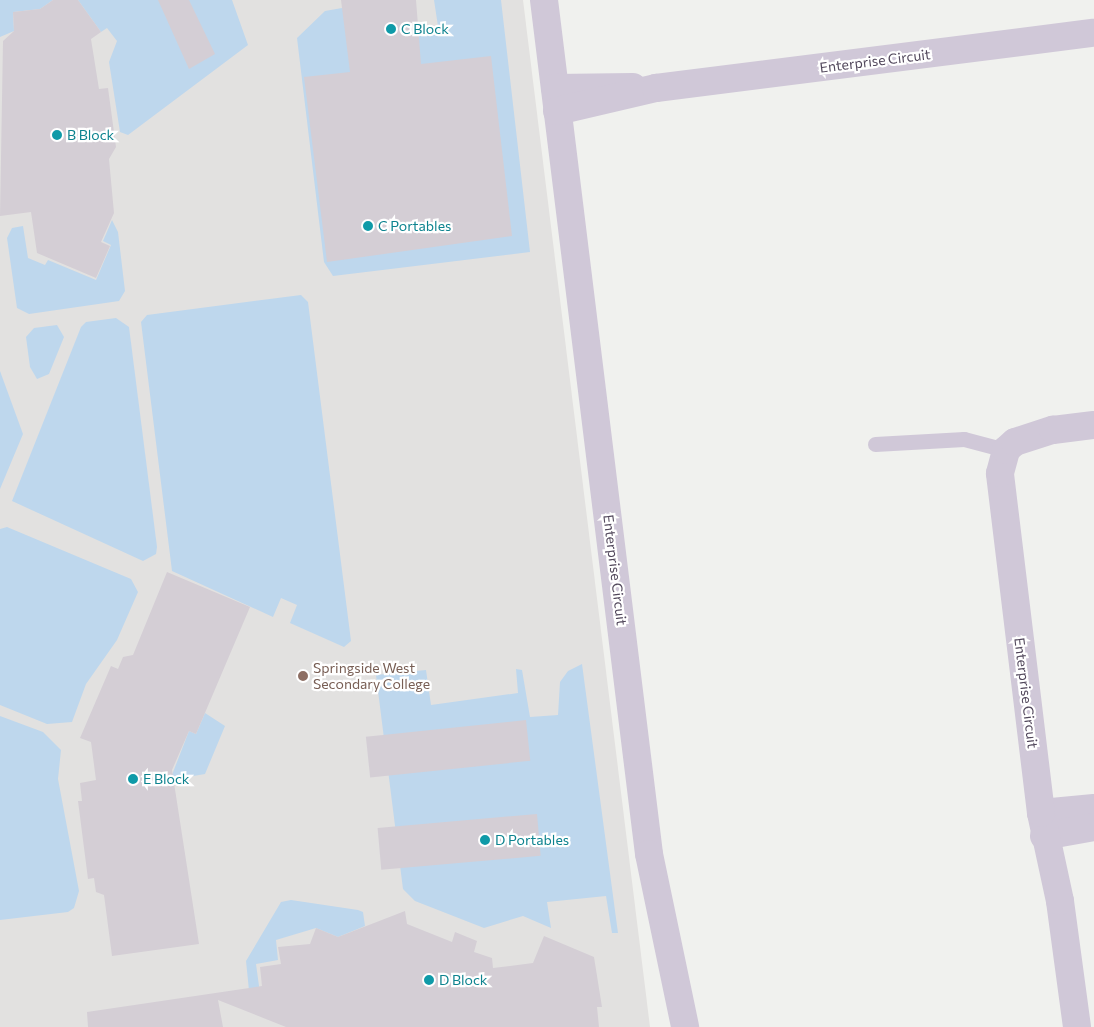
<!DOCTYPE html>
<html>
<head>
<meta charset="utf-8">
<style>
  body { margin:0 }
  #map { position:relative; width:1094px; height:1027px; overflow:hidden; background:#f0f1ee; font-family:Commissioner,sans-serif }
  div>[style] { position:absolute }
  .education>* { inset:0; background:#e2e1e0 }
  .green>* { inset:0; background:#bed7ed }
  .building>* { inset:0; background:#d4ced5; transform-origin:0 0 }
  .lane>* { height:15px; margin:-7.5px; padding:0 7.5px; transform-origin:7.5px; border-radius:7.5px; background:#d0c8d8 }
  .street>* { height:28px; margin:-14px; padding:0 14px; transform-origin:14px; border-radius:14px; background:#d0c8d8 }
  .dots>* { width:14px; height:14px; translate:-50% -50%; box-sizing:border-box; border:2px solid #fff; border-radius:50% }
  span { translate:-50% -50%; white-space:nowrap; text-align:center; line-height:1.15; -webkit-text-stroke:4.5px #fff; paint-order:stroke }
  .culture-label { font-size:14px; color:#0d838f }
  .left { translate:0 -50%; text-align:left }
  .street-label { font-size:14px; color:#51475b }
  .education-label { font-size:14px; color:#785e54 }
</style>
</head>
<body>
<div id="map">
  <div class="education">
    <div style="clip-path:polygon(0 0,523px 0,650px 1027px,0 1027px)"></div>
  </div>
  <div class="green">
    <div style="clip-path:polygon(0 0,53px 0,40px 9px,13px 12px,14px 31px,0 37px)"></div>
    <div style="clip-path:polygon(78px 0,232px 0,248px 45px,128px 135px,120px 132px,109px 62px,117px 41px,107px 28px,101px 32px)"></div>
    <div style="clip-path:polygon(434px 0,501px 0,530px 252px,333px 276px,324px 262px,297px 38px,325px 11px,342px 8px,415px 36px,439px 33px)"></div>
    <div style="clip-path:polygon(112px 220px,118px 232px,125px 291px,119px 301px,29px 314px,17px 308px,7px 238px,12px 228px,23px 226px,28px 258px,45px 265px,48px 260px,96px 280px,111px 245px,103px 241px)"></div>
    <div style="clip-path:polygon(301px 295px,308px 302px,351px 641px,344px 647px,290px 623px,297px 605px,281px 598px,273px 617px,172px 571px,141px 322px,147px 315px)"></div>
    <div style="clip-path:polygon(116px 318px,129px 327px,157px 547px,156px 554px,143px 561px,12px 501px,81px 327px,86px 322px)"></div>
    <div style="clip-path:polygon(57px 325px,64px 337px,49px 374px,37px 379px,30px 367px,26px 337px,34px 328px)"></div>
    <div style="clip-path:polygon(0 371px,23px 434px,0 489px)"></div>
    <div style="clip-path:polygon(7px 527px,131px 579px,138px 592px,117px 640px,86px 684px,72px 722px,47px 724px,0 705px,0 529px)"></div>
    <div style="clip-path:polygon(582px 664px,618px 933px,612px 933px,606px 896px,547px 902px,551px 928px,523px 916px,484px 928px,415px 901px,403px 889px,376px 675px,426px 670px,431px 705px,518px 693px,516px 669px,522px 670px,530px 717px,558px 715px,560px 682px,568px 671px)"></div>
    <div style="clip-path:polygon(205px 713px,225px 726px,205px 774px,170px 780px,189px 731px,196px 734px)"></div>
    <div style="clip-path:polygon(0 716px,43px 732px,61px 750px,58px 779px,79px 891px,74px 908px,68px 912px,0 920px)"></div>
    <div style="clip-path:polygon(291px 900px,358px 910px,363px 912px,365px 926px,338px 937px,316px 928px,276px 940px,278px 960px,256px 964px,262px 1008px,251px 1010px,246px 961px,281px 902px)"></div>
  </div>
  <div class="building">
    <div style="clip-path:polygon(53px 0,78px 0,101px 32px,91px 39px,99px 89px,108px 88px,116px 147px,109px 159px,114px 213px,101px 242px,110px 246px,96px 278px,37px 253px,31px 212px,0 216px,3px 41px,14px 31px,13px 12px,40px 9px)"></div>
    <div style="clip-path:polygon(158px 0,189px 0,215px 54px,189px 69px)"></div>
    <div style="clip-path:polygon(341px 0,416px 0,421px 64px,491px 56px,512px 236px,327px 262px,304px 77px,350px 72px)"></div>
    <div style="clip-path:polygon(167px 572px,250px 607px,196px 734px,189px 731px,172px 770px,199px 944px,112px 956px,104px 895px,96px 892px,94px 878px,88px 879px,78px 801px,82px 801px,80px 783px,96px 780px,91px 742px,80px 738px,111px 666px,118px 669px,123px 657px,133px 655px)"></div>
    <div style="left:526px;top:720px;width:41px;height:161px;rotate:84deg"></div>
    <div style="left:537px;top:814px;width:42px;height:160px;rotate:85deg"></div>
    <div style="clip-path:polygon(405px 911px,407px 924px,452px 942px,455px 932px,477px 941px,474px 952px,492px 958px,493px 968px,533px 963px,544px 936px,594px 957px,602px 1007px,597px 1007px,599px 1027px,286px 1027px,218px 1000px,223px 1027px,88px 1027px,87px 1012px,262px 986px,260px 967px,281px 964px,278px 947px,310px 944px,316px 928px,338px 937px)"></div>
  </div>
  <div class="lane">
    <div style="left:875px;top:444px;width:89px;rotate:-3.2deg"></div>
    <div style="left:964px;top:439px;width:43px;rotate:14.7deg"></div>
  </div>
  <div class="street">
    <div style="left:544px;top:0;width:860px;rotate:82.99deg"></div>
    <div style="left:649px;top:854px;width:177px;rotate:78.2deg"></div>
    <div style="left:555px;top:88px;width:78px;rotate:-0.7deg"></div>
    <div style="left:557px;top:111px;width:102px;rotate:-13.1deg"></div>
    <div style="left:656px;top:88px;width:441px;rotate:-7.2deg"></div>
    <div style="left:1041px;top:813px;width:53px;rotate:-5.4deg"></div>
    <div style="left:1044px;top:836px;width:51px;rotate:-10.2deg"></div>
    <div style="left:1077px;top:1027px;width:127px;rotate:-97.7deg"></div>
    <div style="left:1060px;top:901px;width:90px;rotate:-102.2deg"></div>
    <div style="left:1041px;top:813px;width:342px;rotate:-96.9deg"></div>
    <div style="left:1000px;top:473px;width:24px;rotate:-75deg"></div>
    <div style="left:1006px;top:450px;width:12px;rotate:-42deg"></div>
    <div style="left:1015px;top:442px;width:40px;rotate:-18deg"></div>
    <div style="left:1053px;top:430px;width:41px;rotate:-7deg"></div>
  </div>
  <div class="dots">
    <div style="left:391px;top:29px;background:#0f9aa8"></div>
    <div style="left:57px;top:135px;background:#0f9aa8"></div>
    <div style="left:368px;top:226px;background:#0f9aa8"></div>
    <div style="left:303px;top:676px;background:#8d6e63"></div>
    <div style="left:133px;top:779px;background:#0f9aa8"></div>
    <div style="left:485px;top:840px;background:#0f9aa8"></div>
    <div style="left:429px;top:980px;background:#0f9aa8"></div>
  </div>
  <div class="culture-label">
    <span class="left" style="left:401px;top:29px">C Block</span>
    <span class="left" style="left:67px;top:135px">B Block</span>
    <span class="left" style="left:378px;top:226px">C Portables</span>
    <span class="left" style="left:143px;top:779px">E Block</span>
    <span class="left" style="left:495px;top:840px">D Portables</span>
    <span class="left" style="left:439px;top:980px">D Block</span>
  </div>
  <div class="street-label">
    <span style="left:875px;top:61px;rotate:-7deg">Enterprise Circuit</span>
    <span style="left:615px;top:570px;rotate:83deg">Enterprise Circuit</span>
    <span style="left:1026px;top:693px;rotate:83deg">Enterprise Circuit</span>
  </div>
  <div class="education-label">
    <span class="left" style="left:313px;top:676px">Springside West<br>Secondary College</span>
  </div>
</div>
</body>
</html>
